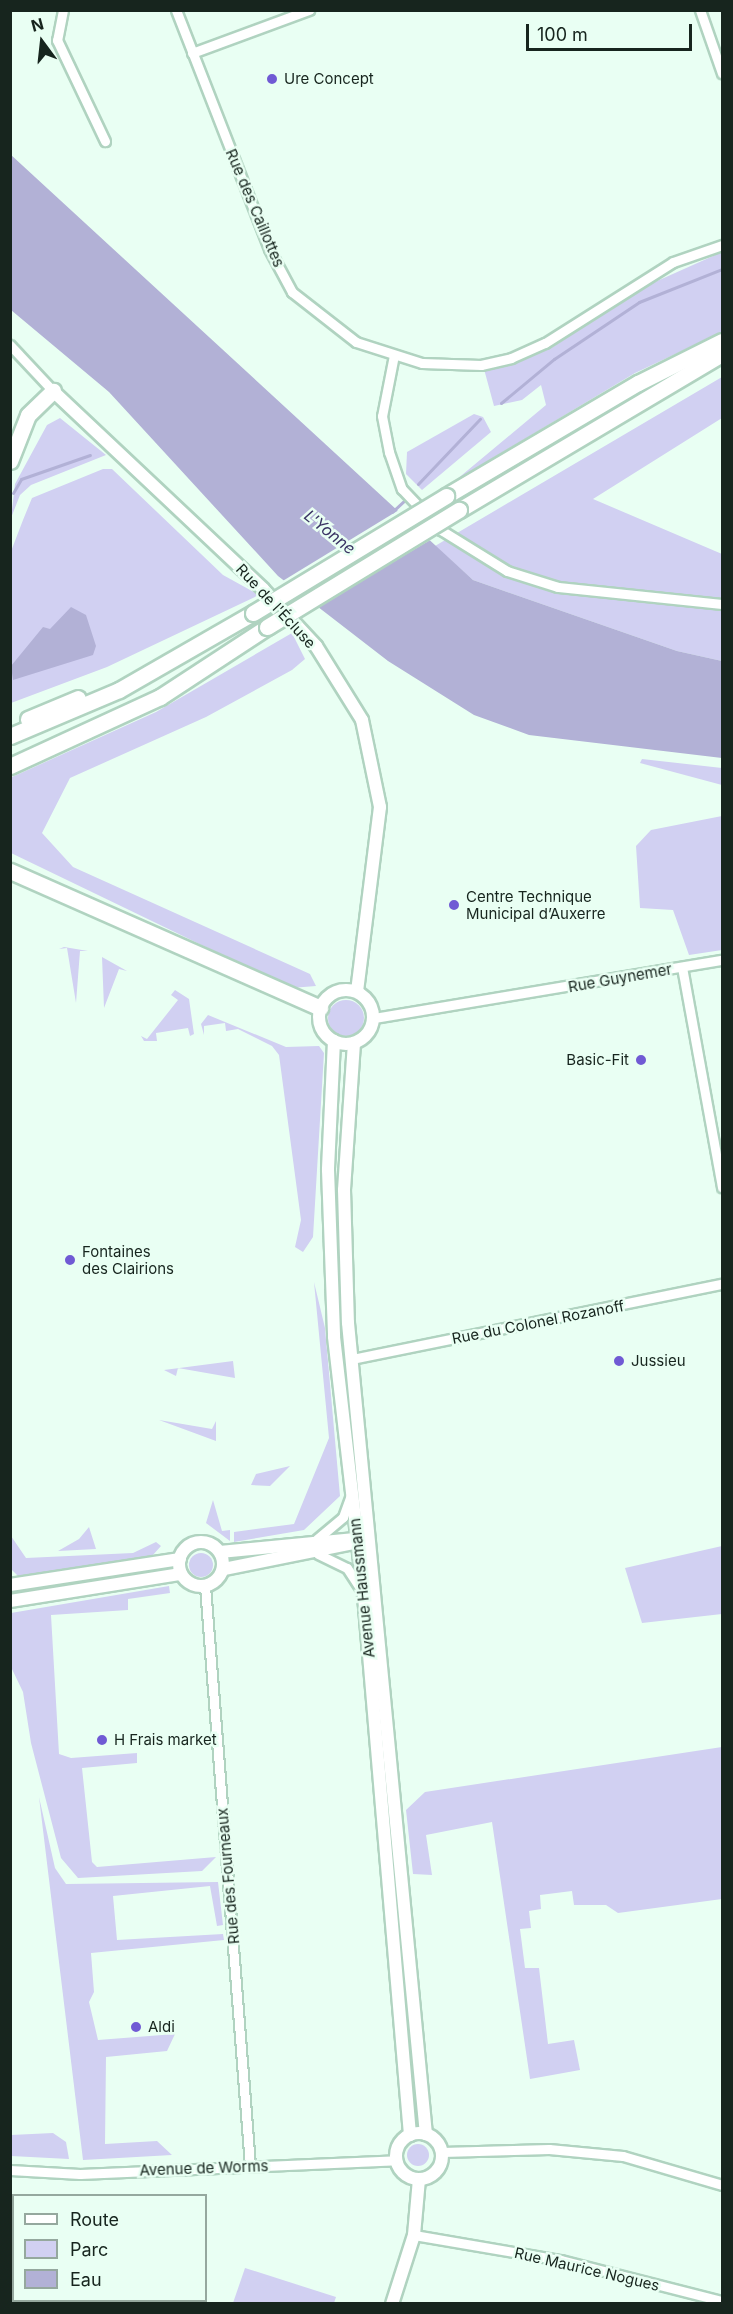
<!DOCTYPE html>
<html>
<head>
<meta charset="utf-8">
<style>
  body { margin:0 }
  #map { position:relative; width:733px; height:2314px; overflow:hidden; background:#e9fff3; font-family:Inter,sans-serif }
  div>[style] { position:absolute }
  .green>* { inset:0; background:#d1d0f2 }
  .round { border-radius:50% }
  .water>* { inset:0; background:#b2b1d6 }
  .pier>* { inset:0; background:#e9fff3 }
  .stream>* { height:3px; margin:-1.5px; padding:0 1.5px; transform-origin:1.5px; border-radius:1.5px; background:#b2b1d6 }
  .roads { filter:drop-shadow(2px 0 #b0d3c0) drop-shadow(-2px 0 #b0d3c0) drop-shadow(0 2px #b0d3c0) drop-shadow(0 -2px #b0d3c0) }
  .minor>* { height:9px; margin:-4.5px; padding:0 4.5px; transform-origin:4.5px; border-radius:4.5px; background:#fff }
  .tertiary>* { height:12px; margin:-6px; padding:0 6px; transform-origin:6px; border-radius:6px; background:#fff }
  .tertiary>.ring { margin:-6px; padding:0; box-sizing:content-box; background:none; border:12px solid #fff; border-radius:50% }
  .primary>* { height:15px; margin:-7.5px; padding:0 7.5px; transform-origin:7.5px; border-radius:7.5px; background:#fff }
  .bridges { filter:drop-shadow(2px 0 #b0d3c0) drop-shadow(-2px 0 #b0d3c0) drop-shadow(0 2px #b0d3c0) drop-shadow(0 -2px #b0d3c0) }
  .primary-bridge>* { height:15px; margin:-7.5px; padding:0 7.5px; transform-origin:7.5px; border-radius:7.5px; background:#fff }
  .dots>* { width:16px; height:16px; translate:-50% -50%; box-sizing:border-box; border:3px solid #e9fff3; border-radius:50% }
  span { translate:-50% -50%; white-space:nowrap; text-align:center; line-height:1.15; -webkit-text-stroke:5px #e9fff3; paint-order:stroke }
  .poi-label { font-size:15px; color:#17251e }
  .left { translate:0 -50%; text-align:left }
  .right { translate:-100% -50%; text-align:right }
  .street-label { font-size:15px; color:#17251e }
  .water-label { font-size:16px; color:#3a3464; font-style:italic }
  .frame { position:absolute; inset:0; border:12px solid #17251e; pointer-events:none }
  .legend { position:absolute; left:12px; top:2194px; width:195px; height:108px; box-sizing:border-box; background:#e9fff3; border:2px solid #95a89e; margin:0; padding:8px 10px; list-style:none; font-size:18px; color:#17251e }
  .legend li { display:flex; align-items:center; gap:12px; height:30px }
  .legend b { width:30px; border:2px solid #95a89e }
  .north { position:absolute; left:12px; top:12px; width:60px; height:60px; -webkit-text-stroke:4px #e9fff3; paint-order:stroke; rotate:345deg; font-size:16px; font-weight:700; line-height:24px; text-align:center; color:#17251e }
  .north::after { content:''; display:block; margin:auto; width:21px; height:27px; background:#17251e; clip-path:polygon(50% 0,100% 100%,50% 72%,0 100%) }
  .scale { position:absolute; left:526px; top:24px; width:166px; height:27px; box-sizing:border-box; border:3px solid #17251e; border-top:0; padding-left:8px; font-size:18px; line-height:21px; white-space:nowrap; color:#17251e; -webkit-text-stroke:4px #e9fff3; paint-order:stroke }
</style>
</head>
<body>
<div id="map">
  <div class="green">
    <div style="clip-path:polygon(722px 252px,722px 332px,635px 373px,456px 480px,546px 405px,541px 385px,522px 400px,494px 406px,484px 369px,553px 347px,637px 290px)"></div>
    <div style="clip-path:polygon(722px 377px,722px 418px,593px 499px,722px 554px,722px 661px,677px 651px,473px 580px,435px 546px)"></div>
    <div style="clip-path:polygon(474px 414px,483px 417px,491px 432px,422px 490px,406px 474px,407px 452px)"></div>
    <div style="clip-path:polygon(60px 418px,106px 455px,31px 485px,20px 495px,11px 518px,15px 484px,47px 425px)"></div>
    <div style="clip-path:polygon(103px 469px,112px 469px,223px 575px,259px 595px,107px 667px,11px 703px,10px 554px,23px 520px,32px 498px)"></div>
    <div style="clip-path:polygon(292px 633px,305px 659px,292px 670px,206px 717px,70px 778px,42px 833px,73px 867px,310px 974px,316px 986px,291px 988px,11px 853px,10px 778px,156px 712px)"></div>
    <div style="clip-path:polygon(642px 759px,722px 768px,722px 785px,640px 763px)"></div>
    <div style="clip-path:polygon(722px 816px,722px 950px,689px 955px,673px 910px,640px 908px,636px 846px,651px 830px)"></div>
    <div style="clip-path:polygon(64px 947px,88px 951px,80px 951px,76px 1003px,67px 948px,59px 949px)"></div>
    <div style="clip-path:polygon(102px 957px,127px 971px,119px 969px,104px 1008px)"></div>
    <div style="clip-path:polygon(175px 990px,189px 999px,194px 1034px,190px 1036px,188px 1028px,156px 1033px,157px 1041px,144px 1041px,141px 1036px,147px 1039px,178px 1000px,171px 995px)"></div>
    <div class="round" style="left:328px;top:1000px;width:36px;height:36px"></div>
    <div style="clip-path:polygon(208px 1015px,286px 1047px,319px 1046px,324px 1053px,313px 1237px,303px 1252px,295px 1247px,301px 1220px,279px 1055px,272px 1046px,238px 1029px,226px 1031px,225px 1023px,204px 1026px,204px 1035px,201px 1024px)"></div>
    <div style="clip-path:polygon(314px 1282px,325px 1328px,340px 1496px,304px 1530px,234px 1542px,234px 1532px,294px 1524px,329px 1438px)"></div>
    <div style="clip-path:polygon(233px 1361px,235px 1378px,178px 1368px,176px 1376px,164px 1370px)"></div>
    <div style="clip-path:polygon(159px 1420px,212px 1429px,216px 1421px,216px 1441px)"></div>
    <div style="clip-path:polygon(290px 1466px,270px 1486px,251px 1485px,256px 1474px)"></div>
    <div style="clip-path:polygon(213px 1500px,222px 1531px,230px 1530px,230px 1541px,206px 1523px)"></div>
    <div style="clip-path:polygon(89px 1527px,96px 1549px,58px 1551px,79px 1539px)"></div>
    <div style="clip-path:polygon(11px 1536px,26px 1558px,133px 1553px,156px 1542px,161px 1546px,152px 1556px,19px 1577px,11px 1569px)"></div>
    <div style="clip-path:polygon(722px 1546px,722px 1614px,642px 1623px,625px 1568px)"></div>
    <div class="round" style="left:189px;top:1553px;width:24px;height:24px"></div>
    <div style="clip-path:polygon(169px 1586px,170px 1593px,128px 1599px,128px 1610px,51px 1615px,59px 1754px,71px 1758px,137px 1753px,137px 1763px,82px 1768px,92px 1862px,97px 1867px,216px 1857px,202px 1871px,78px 1878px,61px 1858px,31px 1743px,23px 1692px,11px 1667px,11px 1613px)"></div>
    <div style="clip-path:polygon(722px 1747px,722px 1899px,618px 1913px,606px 1905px,574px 1905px,572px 1891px,540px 1895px,541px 1909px,529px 1911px,531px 1928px,520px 1929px,525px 1968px,539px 1968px,548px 2044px,574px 2040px,580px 2070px,530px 2079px,492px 1822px,426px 1835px,432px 1875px,413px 1874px,406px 1810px,425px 1792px)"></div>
    <div style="clip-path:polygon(39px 1797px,55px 1868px,66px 1884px,218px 1882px,223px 1925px,217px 1926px,210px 1886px,113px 1896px,117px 1940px,223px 1934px,224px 1940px,91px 1953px,94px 1992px,89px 2002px,98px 2040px,175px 2034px,167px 2051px,106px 2057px,105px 2144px,157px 2141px,172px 2155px,83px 2160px)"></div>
    <div style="clip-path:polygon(53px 2133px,66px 2142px,69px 2159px,11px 2156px,11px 2135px)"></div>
    <div class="round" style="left:407px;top:2144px;width:22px;height:22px"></div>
    <div style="clip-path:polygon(245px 2268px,336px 2297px,334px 2303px,233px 2303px)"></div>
  </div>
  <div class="water">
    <div style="clip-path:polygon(10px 154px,473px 580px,677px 651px,722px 661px,722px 758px,529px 735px,474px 715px,388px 661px,278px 576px,109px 392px,11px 310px)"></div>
    <div style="clip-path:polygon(71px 607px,86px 615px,96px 646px,93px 655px,13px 680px,11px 666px,43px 627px,50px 629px)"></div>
  </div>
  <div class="pier">
    <div style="clip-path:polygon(399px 510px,432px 539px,315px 608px,281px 582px)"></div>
  </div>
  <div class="stream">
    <div style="left:501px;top:403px;width:69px;rotate:-39.7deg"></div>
    <div style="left:554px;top:359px;width:102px;rotate:-33.8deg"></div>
    <div style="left:639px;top:302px;width:89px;rotate:-21.7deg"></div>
    <div style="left:418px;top:484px;width:90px;rotate:-46.4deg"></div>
    <div style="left:13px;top:493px;width:16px;rotate:-60deg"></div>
    <div style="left:21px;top:479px;width:73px;rotate:-19.2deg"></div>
    <div style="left:392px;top:512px;width:16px;rotate:-43deg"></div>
  </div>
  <div class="roads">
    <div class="minor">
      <div style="left:63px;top:10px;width:31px;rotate:101deg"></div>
      <div style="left:57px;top:40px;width:112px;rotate:64.6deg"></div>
      <div style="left:176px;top:10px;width:256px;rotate:68.7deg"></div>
      <div style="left:269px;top:249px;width:49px;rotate:61.9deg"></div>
      <div style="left:292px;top:292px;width:81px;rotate:38deg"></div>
      <div style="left:356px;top:342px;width:69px;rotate:17.7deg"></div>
      <div style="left:422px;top:363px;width:59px;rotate:1.9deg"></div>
      <div style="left:481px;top:365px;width:31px;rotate:-13deg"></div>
      <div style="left:511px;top:358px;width:37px;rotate:-24deg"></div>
      <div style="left:545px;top:343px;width:151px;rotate:-32.3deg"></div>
      <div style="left:673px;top:262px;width:52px;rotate:-19.1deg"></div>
      <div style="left:700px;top:10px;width:67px;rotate:70.8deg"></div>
      <div style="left:192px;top:53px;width:125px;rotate:-20.2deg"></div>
      <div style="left:10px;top:345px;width:63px;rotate:46.9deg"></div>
      <div style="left:394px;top:355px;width:62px;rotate:101.1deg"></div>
      <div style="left:382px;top:416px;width:37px;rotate:79deg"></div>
      <div style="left:389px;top:452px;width:39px;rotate:71deg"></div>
      <div style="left:402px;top:489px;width:57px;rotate:46.4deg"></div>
      <div style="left:441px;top:530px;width:78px;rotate:31.8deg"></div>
      <div style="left:507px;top:571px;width:53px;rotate:17.4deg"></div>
      <div style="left:558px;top:587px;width:165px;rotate:5.9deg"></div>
      <div style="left:682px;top:967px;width:224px;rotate:79.7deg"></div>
      <div style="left:374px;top:1018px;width:353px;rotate:-9.5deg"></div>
      <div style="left:352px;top:1359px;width:378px;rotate:-11.5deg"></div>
      <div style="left:317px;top:1539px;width:34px;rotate:-40deg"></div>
      <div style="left:343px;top:1517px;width:23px;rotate:-70deg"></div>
      <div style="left:318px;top:1554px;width:32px;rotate:26deg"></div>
      <div style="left:347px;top:1568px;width:27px;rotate:57deg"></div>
      <div style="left:205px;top:1586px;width:582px;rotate:85.56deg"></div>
      <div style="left:442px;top:2152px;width:107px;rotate:-1.6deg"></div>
      <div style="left:549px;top:2149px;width:74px;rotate:5.4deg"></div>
      <div style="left:623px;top:2156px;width:103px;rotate:16.3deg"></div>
      <div style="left:10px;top:2170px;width:70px;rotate:3.3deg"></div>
      <div style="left:80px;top:2174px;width:317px;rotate:-2.5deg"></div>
      <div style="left:414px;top:2235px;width:149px;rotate:9.7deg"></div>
      <div style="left:561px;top:2260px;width:166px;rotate:14.3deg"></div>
    </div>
    <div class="tertiary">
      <div style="left:53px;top:391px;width:289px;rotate:43.3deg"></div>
      <div style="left:263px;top:589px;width:78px;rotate:47.1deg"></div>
      <div style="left:316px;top:646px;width:87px;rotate:58.1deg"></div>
      <div style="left:362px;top:720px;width:89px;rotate:78.3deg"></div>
      <div style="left:380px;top:807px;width:185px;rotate:97.1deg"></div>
      <div class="ring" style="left:319px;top:990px;width:42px;height:42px"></div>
      <div style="left:334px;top:1041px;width:129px;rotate:92.7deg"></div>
      <div style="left:328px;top:1170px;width:167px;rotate:87.9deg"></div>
      <div style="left:334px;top:1337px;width:261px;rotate:83.4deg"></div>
      <div style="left:364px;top:1596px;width:541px;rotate:85.12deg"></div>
      <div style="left:354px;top:1043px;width:147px;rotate:93.9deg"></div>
      <div style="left:344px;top:1190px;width:133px;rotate:88.3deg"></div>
      <div style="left:348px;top:1323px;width:815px;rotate:84.51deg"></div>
      <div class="ring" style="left:179px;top:1542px;width:32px;height:32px"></div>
      <div style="left:220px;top:1552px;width:146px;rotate:-5.5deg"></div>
      <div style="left:224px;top:1569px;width:138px;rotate:-11.3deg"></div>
      <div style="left:10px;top:1585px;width:172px;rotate:-8.7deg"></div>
      <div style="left:10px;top:1601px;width:173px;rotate:-9deg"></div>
      <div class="ring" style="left:396px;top:2133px;width:34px;height:34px"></div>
      <div style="left:392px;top:2304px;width:72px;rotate:-72.3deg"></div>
      <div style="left:414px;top:2235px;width:56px;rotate:-84.9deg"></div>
    </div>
    <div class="primary">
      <div style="left:10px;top:461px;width:49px;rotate:-68.6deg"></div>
      <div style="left:28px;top:415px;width:35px;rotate:-44deg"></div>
      <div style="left:446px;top:496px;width:223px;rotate:-30.5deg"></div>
      <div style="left:638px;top:383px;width:94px;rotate:-26.6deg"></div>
      <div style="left:459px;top:510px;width:306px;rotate:-30.7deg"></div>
      <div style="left:28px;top:719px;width:54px;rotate:-22.8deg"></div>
      <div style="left:10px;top:736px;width:118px;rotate:-22.9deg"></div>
      <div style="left:119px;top:690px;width:155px;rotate:-29.9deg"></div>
      <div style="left:10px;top:766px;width:165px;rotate:-24.7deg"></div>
      <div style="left:160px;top:697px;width:128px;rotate:-33.2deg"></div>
      <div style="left:10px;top:871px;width:339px;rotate:23.8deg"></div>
    </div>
  </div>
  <div class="bridges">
    <div class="primary-bridge">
      <div style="left:253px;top:613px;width:226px;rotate:-31.2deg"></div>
      <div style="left:267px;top:627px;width:225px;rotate:-31.4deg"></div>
    </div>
  </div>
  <div class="dots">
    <div style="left:272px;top:79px;background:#705ad4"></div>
    <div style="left:454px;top:905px;background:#705ad4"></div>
    <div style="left:641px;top:1060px;background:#705ad4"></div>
    <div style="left:70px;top:1260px;background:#705ad4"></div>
    <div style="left:619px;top:1361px;background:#705ad4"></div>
    <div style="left:102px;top:1740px;background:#705ad4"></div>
    <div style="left:136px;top:2027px;background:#705ad4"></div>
  </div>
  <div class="poi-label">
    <span class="left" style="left:284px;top:79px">Ure Concept</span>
    <span class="left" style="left:466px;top:905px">Centre Technique<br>Municipal d’Auxerre</span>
    <span class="right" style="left:629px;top:1060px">Basic-Fit</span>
    <span class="left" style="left:82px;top:1260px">Fontaines<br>des Clairions</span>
    <span class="left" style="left:631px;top:1361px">Jussieu</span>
    <span class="left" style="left:114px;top:1740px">H Frais market</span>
    <span class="left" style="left:148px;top:2027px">Aldi</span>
  </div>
  <div class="street-label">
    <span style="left:255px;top:208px;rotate:67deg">Rue des Caillottes</span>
    <span style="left:276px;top:606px;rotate:47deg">Rue de l'Écluse</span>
    <span style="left:620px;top:978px;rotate:-10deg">Rue Guynemer</span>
    <span style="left:538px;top:1322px;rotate:-11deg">Rue du Colonel Rozanoff</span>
    <span style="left:362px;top:1588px;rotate:-96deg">Avenue Haussmann</span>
    <span style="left:228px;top:1876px;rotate:-95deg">Rue des Fourneaux</span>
    <span style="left:204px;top:2168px;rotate:-2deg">Avenue de Worms</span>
    <span style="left:587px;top:2269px;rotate:13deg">Rue Maurice Nogues</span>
  </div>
  <div class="water-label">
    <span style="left:330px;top:532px;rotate:39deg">L'Yonne</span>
  </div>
  <div class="frame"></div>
  <ul class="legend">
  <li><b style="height:8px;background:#fff"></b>Route</li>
  <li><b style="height:16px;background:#d1d0f2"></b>Parc</li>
  <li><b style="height:16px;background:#b2b1d6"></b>Eau</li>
  </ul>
  <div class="north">N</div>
  <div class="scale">100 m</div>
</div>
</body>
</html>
